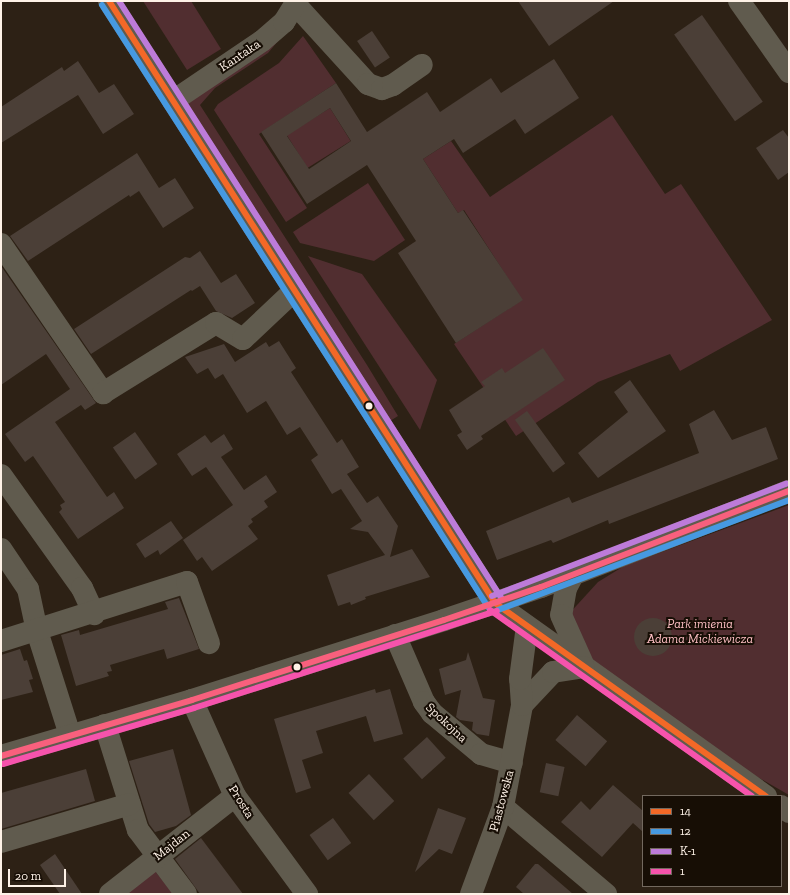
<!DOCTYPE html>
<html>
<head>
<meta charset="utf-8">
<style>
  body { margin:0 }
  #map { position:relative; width:790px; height:895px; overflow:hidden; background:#2d2115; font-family:"Zilla Slab",serif }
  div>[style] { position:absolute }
  .green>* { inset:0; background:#512e30; transform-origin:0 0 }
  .building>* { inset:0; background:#4b3f37; transform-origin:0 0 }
  .round { border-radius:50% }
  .minor>* { height:22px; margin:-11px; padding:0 11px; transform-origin:11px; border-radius:11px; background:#605b4e }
  .bus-1>* { height:6px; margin:-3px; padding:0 3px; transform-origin:3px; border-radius:3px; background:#f36827 }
  .bus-2>* { height:6px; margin:-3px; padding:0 3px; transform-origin:3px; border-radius:3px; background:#4699e1 }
  .bus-3>* { height:6px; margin:-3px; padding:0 3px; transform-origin:3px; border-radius:3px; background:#bd7bd9 }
  .bus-4>* { height:6px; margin:-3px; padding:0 3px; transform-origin:3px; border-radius:3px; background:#f653ac }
  .bus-5>* { height:6px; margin:-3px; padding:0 3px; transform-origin:3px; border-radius:3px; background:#f8607d }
  .dots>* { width:11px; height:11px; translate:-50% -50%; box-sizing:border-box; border:2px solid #170e05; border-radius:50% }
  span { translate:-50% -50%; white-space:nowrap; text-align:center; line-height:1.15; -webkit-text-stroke:4px #170e05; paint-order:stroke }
  .street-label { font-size:13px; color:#fef2e7 }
  .park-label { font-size:13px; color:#fdbfc3; font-style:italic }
  .frame { position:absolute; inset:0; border:2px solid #fef2e7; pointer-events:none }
  .legend { position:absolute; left:642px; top:795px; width:140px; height:92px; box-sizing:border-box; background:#170e05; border:1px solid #73695f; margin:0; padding:5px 7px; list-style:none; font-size:12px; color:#fef2e7 }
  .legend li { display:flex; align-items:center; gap:8px; height:20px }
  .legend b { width:20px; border:1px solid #73695f }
  .scale { position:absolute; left:8px; top:869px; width:58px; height:18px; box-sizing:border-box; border:2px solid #fef2e7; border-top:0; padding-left:5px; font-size:12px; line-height:14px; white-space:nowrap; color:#fef2e7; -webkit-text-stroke:3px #170e05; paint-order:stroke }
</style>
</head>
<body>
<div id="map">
  <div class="green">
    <div style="clip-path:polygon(143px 1px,191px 1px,221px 49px,187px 70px)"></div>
    <div style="clip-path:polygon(283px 35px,268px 53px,215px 88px,200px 105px,367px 365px,398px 416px,390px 421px,186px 104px)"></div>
    <div style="clip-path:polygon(303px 36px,336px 83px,259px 134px,307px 208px,286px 222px,214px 110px,218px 104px,279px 63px)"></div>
    <div style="left:330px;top:108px;width:39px;height:51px;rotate:58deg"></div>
    <div style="clip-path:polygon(612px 115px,665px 194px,681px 184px,772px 320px,680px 371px,670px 354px,598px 382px,516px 436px,454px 344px,522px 300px,464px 210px,458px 213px,423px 159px,451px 141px,490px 197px)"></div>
    <div style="clip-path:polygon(368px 183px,405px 240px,374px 261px,300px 243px,293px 232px)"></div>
    <div style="clip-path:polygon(308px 256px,362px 274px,437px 380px,420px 430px)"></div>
    <div style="clip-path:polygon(789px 505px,789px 795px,747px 771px,570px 652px,567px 616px,598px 582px,624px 566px)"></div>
    <div style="clip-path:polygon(155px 871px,173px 894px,125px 894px)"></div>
  </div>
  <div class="building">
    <div style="clip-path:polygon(518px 1px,614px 1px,549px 46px)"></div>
    <div style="left:702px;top:15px;width:106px;height:34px;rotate:55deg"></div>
    <div style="left:372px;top:31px;width:32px;height:18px;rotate:56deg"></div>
    <div style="clip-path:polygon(evenodd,554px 59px,579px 98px,525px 134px,515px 119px,463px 153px,454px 139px,423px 159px,458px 213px,463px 210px,523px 300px,456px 343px,398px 253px,416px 241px,367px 165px,307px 204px,261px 132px,336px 83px,367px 132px,427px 92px,440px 112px,491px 78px,501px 93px,554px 59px,330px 108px,351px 141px,309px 169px,287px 136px,330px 108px)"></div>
    <div style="clip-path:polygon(78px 61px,99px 93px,114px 84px,134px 114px,103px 134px,78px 95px,1px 143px,1px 107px,62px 67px,64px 71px)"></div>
    <div style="clip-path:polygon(783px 130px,789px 138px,789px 172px,778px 180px,756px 148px)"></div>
    <div style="clip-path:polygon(137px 153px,159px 188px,175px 178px,194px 208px,163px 228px,139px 191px,130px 197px,129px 195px,28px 261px,10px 236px)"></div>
    <div style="clip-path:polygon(200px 251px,221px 283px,236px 274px,255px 303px,232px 318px,216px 311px,200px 286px,192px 291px,191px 290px,91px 354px,74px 329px,185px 257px,190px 258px)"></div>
    <div style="clip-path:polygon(1px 266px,96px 403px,85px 410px,81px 405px,55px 422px,107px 497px,114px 492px,124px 508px,78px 539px,59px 512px,62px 509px,60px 505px,65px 502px,33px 456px,25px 462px,5px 434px,70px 389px,46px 354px,1px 385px)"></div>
    <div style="clip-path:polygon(279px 341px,296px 368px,291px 372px,337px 443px,342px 439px,359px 467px,347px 474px,367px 503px,378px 496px,398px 526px,390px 557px,412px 549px,430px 577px,365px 597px,366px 599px,351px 605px,350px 602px,338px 606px,327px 575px,385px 555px,368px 532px,350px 529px,362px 521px,341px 489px,332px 494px,311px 460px,318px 455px,300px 427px,287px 435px,266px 401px,247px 413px,223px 374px,215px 379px,208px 368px,197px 374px,185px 357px,224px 344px,235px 362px,266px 342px,269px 347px)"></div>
    <div style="clip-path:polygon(543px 348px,565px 380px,481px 436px,483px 439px,467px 450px,457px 435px,462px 432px,449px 410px,485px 386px,481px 382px,502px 368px,505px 373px)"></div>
    <div style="clip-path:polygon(630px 380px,666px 431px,598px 478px,578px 453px,628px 412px,614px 392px)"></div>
    <div style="clip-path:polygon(714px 410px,732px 440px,766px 427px,778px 459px,609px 524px,608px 520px,553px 543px,551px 540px,497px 560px,486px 531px,569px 497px,572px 503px,699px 453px,689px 424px)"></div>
    <div style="left:527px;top:411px;width:65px;height:15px;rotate:54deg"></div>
    <div style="left:135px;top:432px;width:39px;height:27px;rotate:55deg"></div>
    <div style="clip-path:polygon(224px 434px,233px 449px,221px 457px,244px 490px,266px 475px,277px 492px,264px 501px,268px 507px,251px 519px,253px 522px,248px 526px,258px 539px,212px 571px,202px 557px,197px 561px,183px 540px,233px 505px,206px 467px,192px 476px,177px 454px,205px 435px,211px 443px)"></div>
    <div style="clip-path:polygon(171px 521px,183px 538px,160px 555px,158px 550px,145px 558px,136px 544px)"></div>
    <div style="clip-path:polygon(179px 598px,199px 649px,167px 659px,164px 649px,110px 665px,112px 671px,107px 672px,109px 676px,76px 686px,61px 635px,79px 630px,80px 635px,168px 609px,165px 602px)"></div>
    <div class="round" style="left:634px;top:618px;width:38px;height:38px"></div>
    <div style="clip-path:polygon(20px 649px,24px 661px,27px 660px,33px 679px,29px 680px,33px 692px,1px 700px,1px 655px)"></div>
    <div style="clip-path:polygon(468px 652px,483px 698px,495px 700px,489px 736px,477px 734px,472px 730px,473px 722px,460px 720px,456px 717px,461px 690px,445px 695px,439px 669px,466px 660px)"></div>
    <div style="clip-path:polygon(375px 689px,376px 693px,390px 689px,403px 734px,374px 742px,366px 716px,316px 731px,323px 753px,302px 760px,311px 788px,296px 793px,274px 719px)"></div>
    <div style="left:577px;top:715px;width:40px;height:33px;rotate:41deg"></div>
    <div style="left:427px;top:737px;width:28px;height:32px;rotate:48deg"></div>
    <div style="clip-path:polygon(173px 749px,191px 815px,176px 826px,155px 832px,149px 824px,129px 761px)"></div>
    <div style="left:546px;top:763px;width:19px;height:30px;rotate:12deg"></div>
    <div style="clip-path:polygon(86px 769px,95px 801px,1px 829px,1px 793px)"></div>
    <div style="left:369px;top:774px;width:37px;height:28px;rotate:47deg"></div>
    <div style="clip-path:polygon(613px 785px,643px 811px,643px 832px,633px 823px,602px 857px,561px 822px,581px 801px,590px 810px)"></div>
    <div style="clip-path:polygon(438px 808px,466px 818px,452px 854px,439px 849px,415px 872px)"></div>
    <div style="left:333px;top:818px;width:31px;height:29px;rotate:54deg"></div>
    <div style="clip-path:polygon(201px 838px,243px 894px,200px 894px,175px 859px)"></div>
    <div style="clip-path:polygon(55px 854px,82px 894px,60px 894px,40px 865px)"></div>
    <div style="clip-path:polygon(535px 864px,538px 864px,573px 894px,524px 894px,516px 887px)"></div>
  </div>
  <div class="minor">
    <div style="left:109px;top:1px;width:715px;rotate:57.33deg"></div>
    <div style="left:495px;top:603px;width:333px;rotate:35.5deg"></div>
    <div style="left:739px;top:1px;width:87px;rotate:54.8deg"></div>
    <div style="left:296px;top:5px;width:107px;rotate:47.7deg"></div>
    <div style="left:368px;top:84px;width:15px;rotate:20deg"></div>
    <div style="left:382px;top:89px;width:12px;rotate:-20deg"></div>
    <div style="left:393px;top:85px;width:35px;rotate:-35deg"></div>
    <div style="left:173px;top:101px;width:107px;rotate:-34deg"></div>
    <div style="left:262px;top:41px;width:29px;rotate:-41deg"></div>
    <div style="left:284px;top:22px;width:25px;rotate:-58deg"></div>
    <div style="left:1px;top:244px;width:181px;rotate:55.6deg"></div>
    <div style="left:103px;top:393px;width:133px;rotate:-31.8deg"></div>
    <div style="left:216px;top:323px;width:31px;rotate:31deg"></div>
    <div style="left:243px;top:339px;width:71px;rotate:-43.3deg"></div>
    <div style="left:1px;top:475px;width:139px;rotate:54.4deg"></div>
    <div style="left:82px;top:588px;width:29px;rotate:65deg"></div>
    <div style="left:1px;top:549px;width:48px;rotate:56deg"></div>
    <div style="left:28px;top:589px;width:43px;rotate:77.9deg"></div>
    <div style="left:37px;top:631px;width:109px;rotate:72.4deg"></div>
    <div style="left:573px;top:575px;width:15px;rotate:118deg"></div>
    <div style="left:566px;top:588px;width:27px;rotate:100deg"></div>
    <div style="left:561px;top:615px;width:54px;rotate:65.8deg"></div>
    <div style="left:395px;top:635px;width:73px;rotate:66.6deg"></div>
    <div style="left:424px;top:702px;width:14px;rotate:54deg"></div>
    <div style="left:432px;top:713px;width:64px;rotate:39.9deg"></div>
    <div style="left:481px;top:754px;width:32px;rotate:16deg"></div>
    <div style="left:1px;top:641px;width:195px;rotate:-17.6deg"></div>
    <div style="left:187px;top:582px;width:65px;rotate:70.2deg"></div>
    <div style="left:192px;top:700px;width:105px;rotate:65.9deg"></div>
    <div style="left:235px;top:796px;width:122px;rotate:53.7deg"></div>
    <div style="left:522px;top:705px;width:45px;rotate:-46.8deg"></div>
    <div style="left:553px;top:672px;width:31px;rotate:-9deg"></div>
    <div style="left:105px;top:725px;width:110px;rotate:72.6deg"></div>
    <div style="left:138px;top:830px;width:80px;rotate:53.1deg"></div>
    <div style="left:1px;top:756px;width:199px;rotate:-16.3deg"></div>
    <div style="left:192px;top:700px;width:264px;rotate:-17.6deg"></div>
    <div style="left:444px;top:620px;width:102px;rotate:-18.8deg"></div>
    <div style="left:541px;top:587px;width:266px;rotate:-21.2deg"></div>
    <div style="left:781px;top:806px;width:10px;rotate:37deg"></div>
    <div style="left:503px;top:807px;width:135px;rotate:40.2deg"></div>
    <div style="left:1px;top:842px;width:134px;rotate:-16.4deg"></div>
    <div style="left:110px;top:894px;width:159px;rotate:-38.1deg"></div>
    <div style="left:471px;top:894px;width:93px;rotate:-69.8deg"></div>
    <div style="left:503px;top:807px;width:104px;rotate:-79.4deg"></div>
    <div style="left:522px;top:705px;width:26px;rotate:-94deg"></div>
    <div style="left:520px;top:679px;width:53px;rotate:-82.5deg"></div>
  </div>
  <div class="bus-1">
    <div style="left:109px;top:1px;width:715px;rotate:57.33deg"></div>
    <div style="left:495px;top:603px;width:333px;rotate:35.5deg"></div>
  </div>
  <div class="bus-2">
    <div style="left:102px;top:5px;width:715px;rotate:57.33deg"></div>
    <div style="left:498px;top:610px;width:311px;rotate:-20.7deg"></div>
  </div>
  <div class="bus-3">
    <div style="left:119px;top:1px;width:710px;rotate:57.36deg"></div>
    <div style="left:492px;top:596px;width:315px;rotate:-20.9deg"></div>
  </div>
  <div class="bus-4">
    <div style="left:490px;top:610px;width:321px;rotate:35.4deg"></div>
    <div style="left:3px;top:764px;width:199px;rotate:-16.3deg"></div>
    <div style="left:194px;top:708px;width:318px;rotate:-17.8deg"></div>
  </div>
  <div class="bus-5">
    <div style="left:1px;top:756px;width:199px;rotate:-16.3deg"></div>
    <div style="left:192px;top:700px;width:264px;rotate:-17.6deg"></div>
    <div style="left:444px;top:620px;width:102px;rotate:-18.8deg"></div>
    <div style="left:541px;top:587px;width:266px;rotate:-21.2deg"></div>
  </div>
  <div class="dots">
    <div style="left:369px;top:406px;background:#fef2e7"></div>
    <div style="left:297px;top:667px;background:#fef2e7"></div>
  </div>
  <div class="street-label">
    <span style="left:240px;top:56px;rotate:-34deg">Kantaka</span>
    <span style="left:446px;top:723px;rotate:43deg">Spokojna</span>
    <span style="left:502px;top:801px;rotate:-75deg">Piastowska</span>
    <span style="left:241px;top:802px;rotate:58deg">Prosta</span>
    <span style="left:172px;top:845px;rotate:-38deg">Majdan</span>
  </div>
  <div class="park-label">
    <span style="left:700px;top:632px">Park imienia<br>Adama Mickiewicza</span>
  </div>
  <div class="frame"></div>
  <ul class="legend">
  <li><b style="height:5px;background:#f36827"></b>14</li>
  <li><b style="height:5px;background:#4699e1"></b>12</li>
  <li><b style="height:5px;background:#bd7bd9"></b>K-1</li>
  <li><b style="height:5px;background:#f653ac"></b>1</li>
  </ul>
  <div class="scale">20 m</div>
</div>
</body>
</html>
